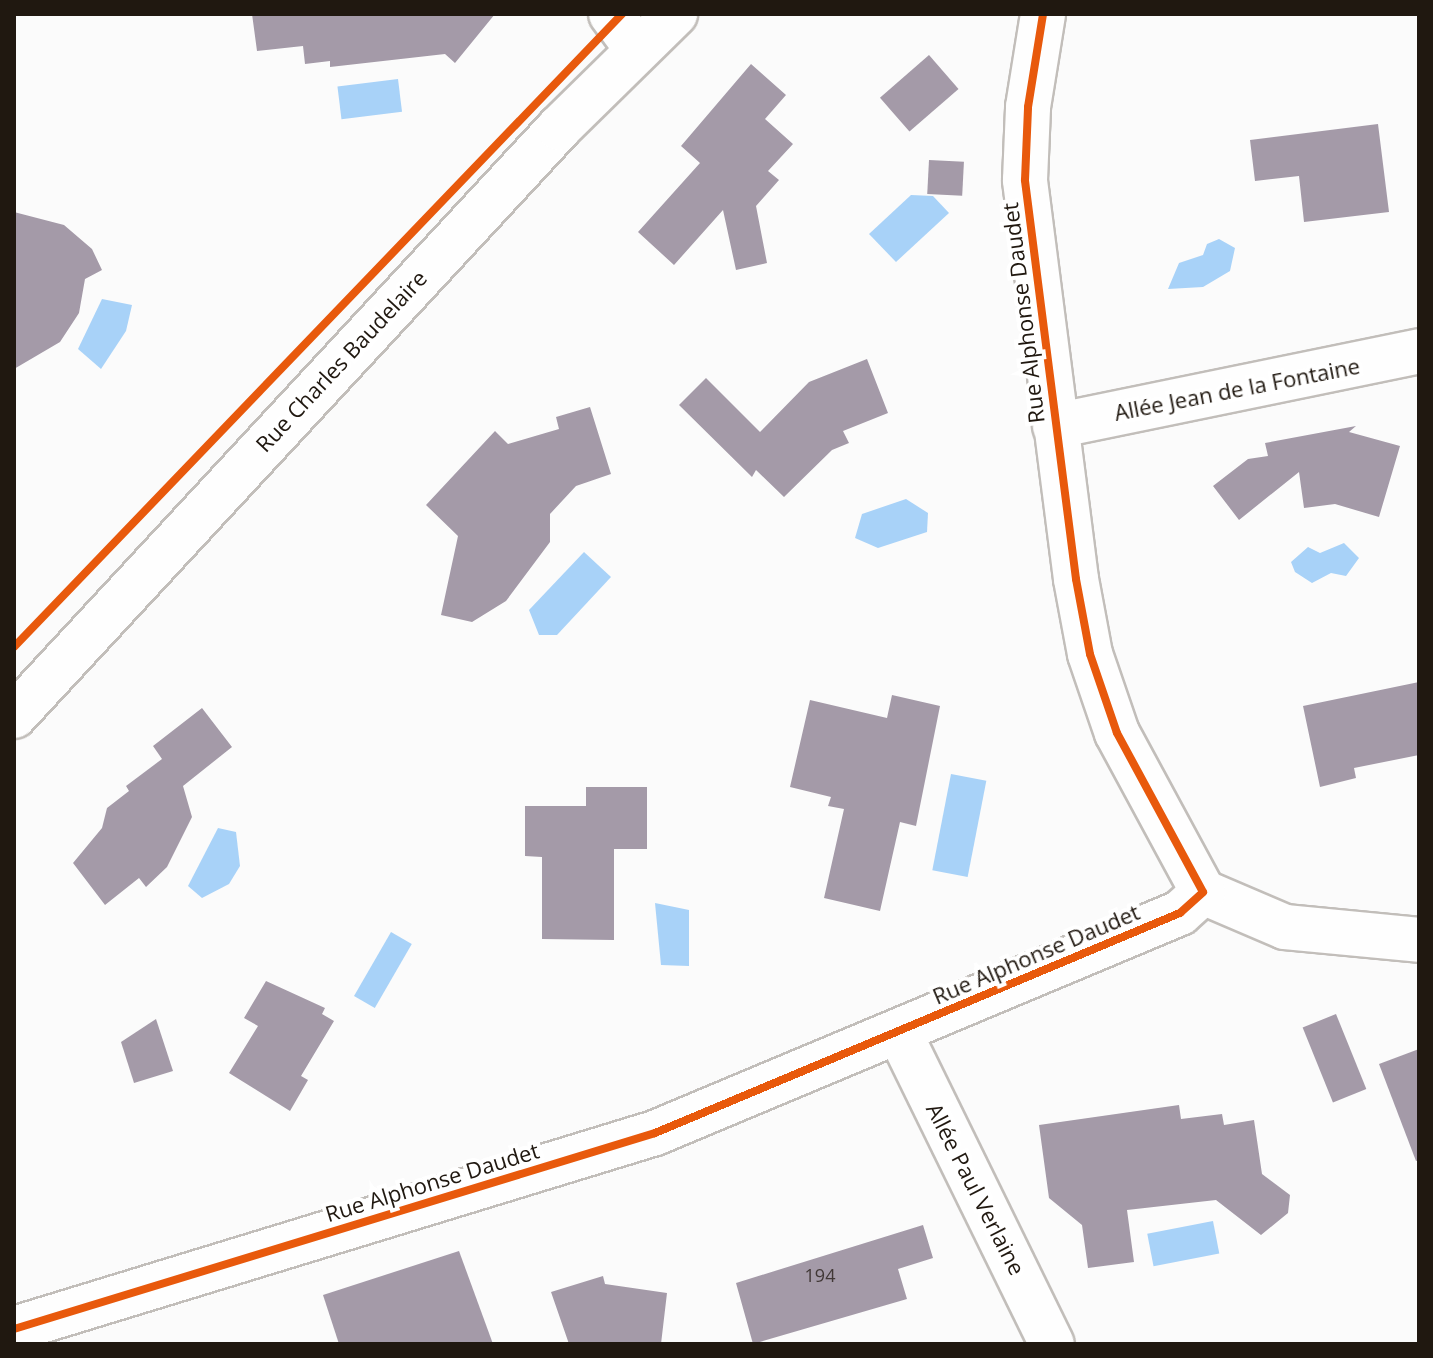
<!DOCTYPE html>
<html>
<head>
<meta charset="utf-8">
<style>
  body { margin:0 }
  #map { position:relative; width:1433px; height:1358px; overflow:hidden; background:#fbfbfb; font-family:"Open Sans",sans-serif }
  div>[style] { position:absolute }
  .water>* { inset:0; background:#a8d2f8; transform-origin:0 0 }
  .building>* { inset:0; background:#a49aa8; transform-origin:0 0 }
  .roads { filter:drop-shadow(2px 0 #c2beba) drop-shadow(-2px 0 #c2beba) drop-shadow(0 2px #c2beba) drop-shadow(0 -2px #c2beba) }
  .minor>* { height:44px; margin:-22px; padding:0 22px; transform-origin:22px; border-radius:22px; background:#fefefe }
  .cycleway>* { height:8px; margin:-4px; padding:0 4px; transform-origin:4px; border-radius:4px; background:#e8590c }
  span { translate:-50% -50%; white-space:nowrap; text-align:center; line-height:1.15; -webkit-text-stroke:8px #fff; paint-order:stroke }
  .number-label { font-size:18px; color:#413836 }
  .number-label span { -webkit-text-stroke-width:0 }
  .street-label { font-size:22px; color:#201810 }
  .frame { position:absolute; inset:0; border:16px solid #201810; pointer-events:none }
</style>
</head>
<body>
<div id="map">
  <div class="water">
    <div style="left:398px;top:79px;width:33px;height:61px;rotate:83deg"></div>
    <div style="clip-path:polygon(911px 195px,933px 196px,949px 213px,896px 262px,869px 234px)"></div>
    <div style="clip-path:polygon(1219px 239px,1235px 248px,1230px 271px,1203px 287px,1168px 289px,1179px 263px,1203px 255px,1207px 244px)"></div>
    <div style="clip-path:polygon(102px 299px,132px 305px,126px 331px,101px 369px,78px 349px)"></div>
    <div style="clip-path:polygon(906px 499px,928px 513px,927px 532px,878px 548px,855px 538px,862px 514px)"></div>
    <div style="clip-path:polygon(1344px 543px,1359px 558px,1346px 576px,1331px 573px,1312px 583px,1295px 572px,1291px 562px,1308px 547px,1320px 553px)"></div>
    <div style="clip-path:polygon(584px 552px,611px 577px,557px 635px,539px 635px,529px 610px)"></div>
    <div style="left:951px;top:774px;width:36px;height:98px;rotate:11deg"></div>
    <div style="clip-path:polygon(218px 828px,236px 832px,240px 866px,229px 884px,202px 898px,188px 886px)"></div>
    <div style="clip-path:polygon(655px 903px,689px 910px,689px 966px,661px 965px)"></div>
    <div style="left:391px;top:932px;width:24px;height:74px;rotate:30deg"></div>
    <div style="left:1213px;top:1221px;width:33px;height:67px;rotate:79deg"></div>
  </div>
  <div class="building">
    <div style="clip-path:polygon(252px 14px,495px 14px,455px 63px,445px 54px,330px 67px,330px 61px,305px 64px,303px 46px,257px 51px)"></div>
    <div style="left:929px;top:55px;width:45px;height:65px;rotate:49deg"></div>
    <div style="clip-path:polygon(751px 64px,786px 95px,765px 119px,793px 144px,768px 171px,779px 180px,756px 206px,767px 263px,736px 270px,723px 210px,674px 265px,638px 232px,700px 163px,681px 146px)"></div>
    <div style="clip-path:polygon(1378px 124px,1389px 212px,1304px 222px,1299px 176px,1255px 181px,1250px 140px)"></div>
    <div style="left:929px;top:160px;width:35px;height:34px;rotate:3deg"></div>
    <div style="clip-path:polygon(14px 212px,64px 225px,92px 249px,102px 270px,85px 279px,79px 313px,60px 342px,14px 369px)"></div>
    <div style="clip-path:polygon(867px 359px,888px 413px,843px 431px,849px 443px,832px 450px,784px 497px,756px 470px,752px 477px,679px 405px,706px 378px,760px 432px,809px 382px)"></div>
    <div style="clip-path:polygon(590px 407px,611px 474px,576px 486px,550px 514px,550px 542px,506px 601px,472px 622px,441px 615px,458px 536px,426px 505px,495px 431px,508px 444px,559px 429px,556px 417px)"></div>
    <div style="clip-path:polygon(1356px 426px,1349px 432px,1400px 446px,1379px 517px,1335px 504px,1304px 508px,1299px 472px,1239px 520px,1213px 486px,1248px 459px,1268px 456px,1265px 443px)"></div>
    <div style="clip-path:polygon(1419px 682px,1419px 755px,1354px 768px,1356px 778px,1320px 787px,1303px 706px)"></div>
    <div style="clip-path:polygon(892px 695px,940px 706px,916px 826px,900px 822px,880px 911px,824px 898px,844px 809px,828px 806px,831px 797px,790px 787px,810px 700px,887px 718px)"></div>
    <div style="clip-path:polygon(202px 708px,232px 747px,183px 786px,192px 817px,167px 867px,146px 887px,139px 878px,105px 905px,73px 863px,102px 828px,107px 808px,129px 791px,126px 786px,162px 759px,153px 746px)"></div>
    <div style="clip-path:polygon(586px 787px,647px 787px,647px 849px,614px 849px,614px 940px,542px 939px,542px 857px,525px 856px,525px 806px,586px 806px)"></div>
    <div style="clip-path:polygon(266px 981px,325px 1008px,322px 1014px,334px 1021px,301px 1076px,308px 1080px,290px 1111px,229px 1073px,258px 1026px,244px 1018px)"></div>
    <div style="left:1336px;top:1014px;width:81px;height:36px;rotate:68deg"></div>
    <div style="clip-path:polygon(156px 1019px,173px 1071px,134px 1083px,121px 1042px)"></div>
    <div style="clip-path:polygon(1419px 1049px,1419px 1160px,1416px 1161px,1379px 1064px)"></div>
    <div style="clip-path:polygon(1179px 1105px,1181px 1119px,1222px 1114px,1224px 1125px,1254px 1120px,1262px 1174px,1290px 1195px,1288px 1213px,1261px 1235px,1216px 1200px,1127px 1210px,1134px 1262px,1088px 1268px,1082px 1225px,1049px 1198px,1039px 1125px)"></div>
    <div style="clip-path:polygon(923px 1225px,933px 1258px,898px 1269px,907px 1299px,753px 1344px,736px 1283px)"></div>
    <div style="clip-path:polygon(459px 1251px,493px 1344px,339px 1344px,323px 1295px)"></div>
    <div style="clip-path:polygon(603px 1276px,605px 1284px,667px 1293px,661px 1344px,569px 1344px,551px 1292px)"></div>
  </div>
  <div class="roads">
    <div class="minor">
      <div style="left:611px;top:14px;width:44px;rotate:53.4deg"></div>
      <div style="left:1055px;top:426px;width:372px;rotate:-11.6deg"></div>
      <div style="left:14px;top:716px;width:802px;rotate:-47.17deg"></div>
      <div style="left:559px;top:128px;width:163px;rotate:-44.5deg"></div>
      <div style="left:1203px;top:892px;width:89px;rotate:23.1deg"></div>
      <div style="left:1285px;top:927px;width:135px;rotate:5.5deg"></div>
      <div style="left:900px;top:1034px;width:345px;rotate:63.9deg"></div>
      <div style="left:14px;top:1329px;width:670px;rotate:-17deg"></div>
      <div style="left:655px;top:1133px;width:569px;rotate:-22.74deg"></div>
      <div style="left:1180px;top:913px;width:31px;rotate:-42deg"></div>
      <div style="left:1203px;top:892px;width:181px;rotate:-118.4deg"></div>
      <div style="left:1117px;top:733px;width:83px;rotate:-108.9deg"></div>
      <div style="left:1090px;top:654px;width:76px;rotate:-100.6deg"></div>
      <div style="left:1076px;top:579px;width:402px;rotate:-97.3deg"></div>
      <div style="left:1025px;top:180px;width:73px;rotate:-87.6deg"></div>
      <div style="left:1028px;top:107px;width:94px;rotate:-80.8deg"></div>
    </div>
  </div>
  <div class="cycleway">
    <div style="left:14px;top:647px;width:878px;rotate:-46.15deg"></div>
    <div style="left:14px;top:1329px;width:670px;rotate:-17deg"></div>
    <div style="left:655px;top:1133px;width:569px;rotate:-22.74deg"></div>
    <div style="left:1180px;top:913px;width:31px;rotate:-42deg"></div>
    <div style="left:1203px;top:892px;width:181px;rotate:-118.4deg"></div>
    <div style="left:1117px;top:733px;width:83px;rotate:-108.9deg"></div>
    <div style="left:1090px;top:654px;width:76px;rotate:-100.6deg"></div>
    <div style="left:1076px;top:579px;width:402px;rotate:-97.3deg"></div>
    <div style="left:1025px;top:180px;width:73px;rotate:-87.6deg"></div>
    <div style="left:1028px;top:107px;width:94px;rotate:-80.8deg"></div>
  </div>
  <div class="number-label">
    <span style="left:820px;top:1275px">194</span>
  </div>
  <div class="street-label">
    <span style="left:1023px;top:313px;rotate:-97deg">Rue Alphonse Daudet</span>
    <span style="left:341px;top:361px;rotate:-47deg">Rue Charles Baudelaire</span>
    <span style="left:1237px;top:389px;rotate:-11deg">Allée Jean de la Fontaine</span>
    <span style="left:1036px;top:954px;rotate:-23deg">Rue Alphonse Daudet</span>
    <span style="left:432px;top:1182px;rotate:-17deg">Rue Alphonse Daudet</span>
    <span style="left:976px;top:1189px;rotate:63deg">Allée Paul Verlaine</span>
  </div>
  <div class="frame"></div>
</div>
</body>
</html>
